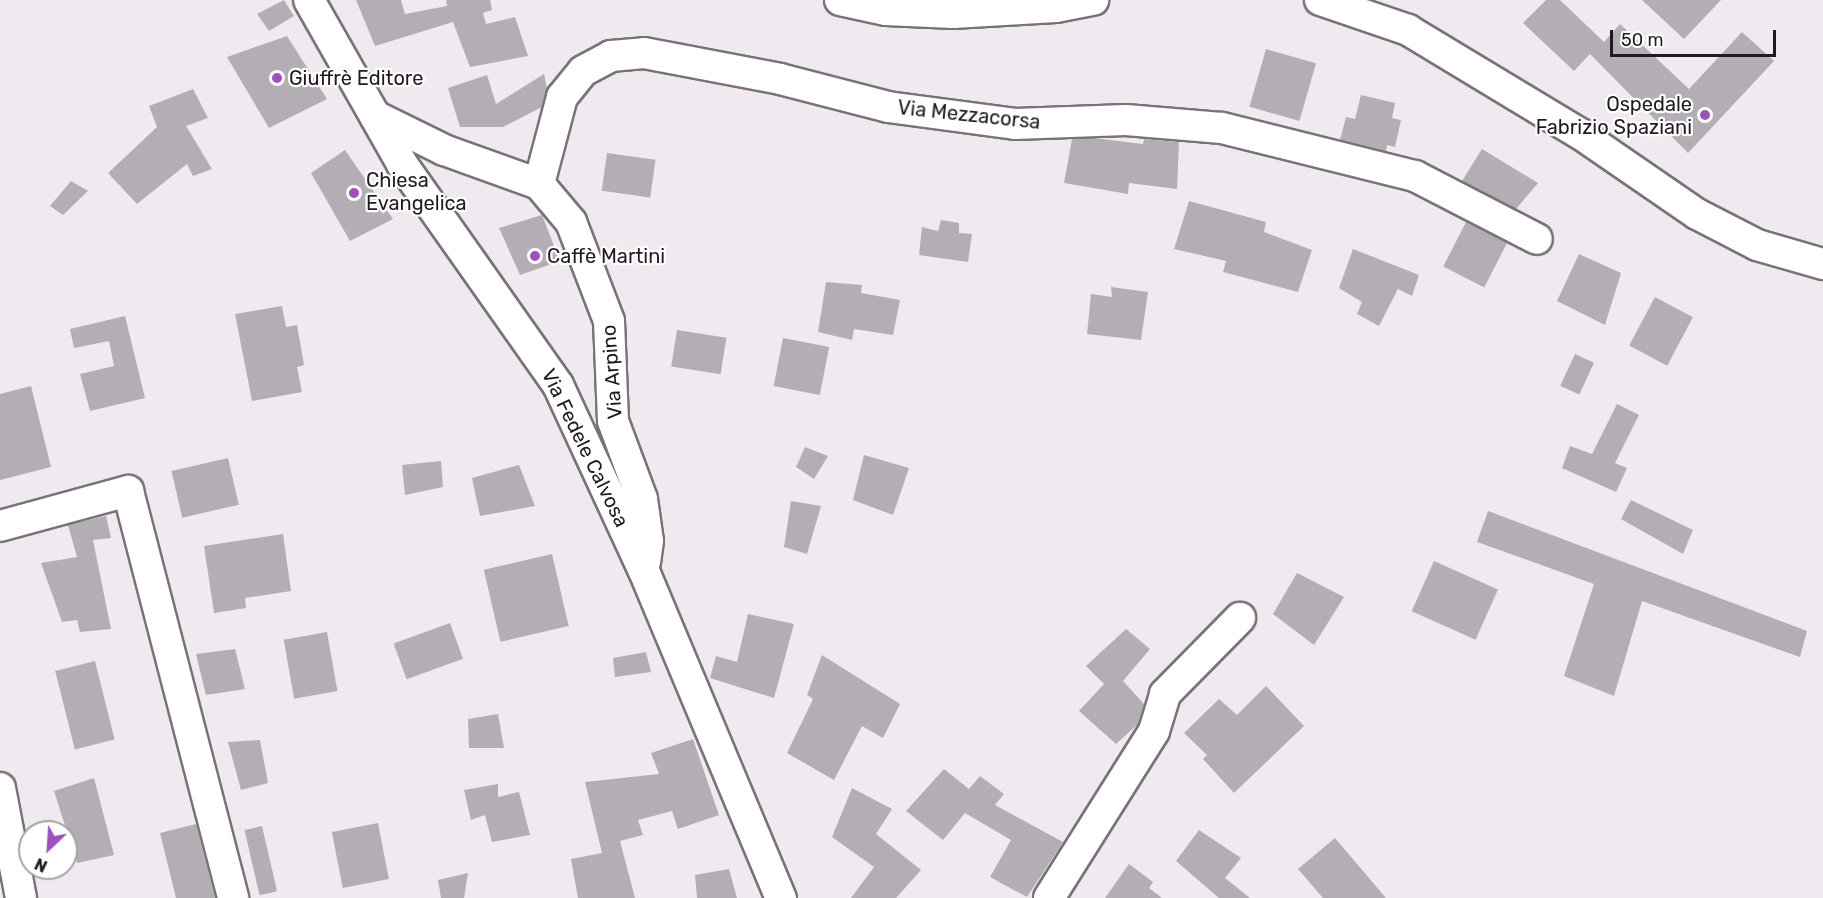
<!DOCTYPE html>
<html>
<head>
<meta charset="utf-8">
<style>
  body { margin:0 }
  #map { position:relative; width:1823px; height:898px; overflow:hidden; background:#f0eaf0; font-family:Rubik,sans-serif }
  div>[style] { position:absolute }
  .building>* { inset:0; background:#b3aeb4; transform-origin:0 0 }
  .roads { filter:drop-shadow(2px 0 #787378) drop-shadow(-2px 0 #787378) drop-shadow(0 2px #787378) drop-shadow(0 -2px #787378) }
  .minor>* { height:30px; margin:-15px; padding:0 15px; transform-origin:15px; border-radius:15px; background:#fff }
  .dots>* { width:16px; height:16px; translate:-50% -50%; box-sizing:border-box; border:3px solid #fff; border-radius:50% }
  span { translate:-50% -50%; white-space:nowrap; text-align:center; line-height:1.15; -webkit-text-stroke:4.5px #fff; paint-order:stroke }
  .poi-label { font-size:20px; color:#1e1c1e }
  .left { translate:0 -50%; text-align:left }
  .right { translate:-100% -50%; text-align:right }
  .street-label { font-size:20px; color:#1e1c1e }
  .north { position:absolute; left:18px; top:820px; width:60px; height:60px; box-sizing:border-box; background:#fff; border:2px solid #a5a4a5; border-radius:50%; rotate:205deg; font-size:16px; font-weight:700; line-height:24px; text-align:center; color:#1e1c1e }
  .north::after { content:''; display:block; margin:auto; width:21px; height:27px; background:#a04fbf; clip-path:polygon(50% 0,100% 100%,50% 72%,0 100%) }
  .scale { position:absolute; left:1610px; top:30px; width:166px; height:27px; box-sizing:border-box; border:3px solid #1e1c1e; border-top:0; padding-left:8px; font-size:18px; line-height:21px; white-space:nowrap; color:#1e1c1e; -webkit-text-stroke:4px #fff; paint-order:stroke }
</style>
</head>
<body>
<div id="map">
  <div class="building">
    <div style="clip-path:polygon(284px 0,294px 16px,269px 31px,257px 14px)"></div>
    <div style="clip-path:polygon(356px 0,401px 0,405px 14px,447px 6px,446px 0,490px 0,492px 10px,483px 13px,486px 24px,515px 17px,528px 56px,470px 67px,453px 22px,375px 46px)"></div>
    <div style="clip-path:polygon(1546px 0,1560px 0,1604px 42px,1620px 24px,1689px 89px,1742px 32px,1774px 61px,1688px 153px,1590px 54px,1574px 71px,1523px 23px)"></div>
    <div style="clip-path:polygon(1642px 0,1721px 0,1684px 39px)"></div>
    <div style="clip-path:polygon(287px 36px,327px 99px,269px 128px,227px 57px)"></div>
    <div style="left:1266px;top:49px;width:52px;height:60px;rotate:16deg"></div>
    <div style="clip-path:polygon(544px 74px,547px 89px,542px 107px,503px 127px,460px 127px,448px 88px,487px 75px,496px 104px)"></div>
    <div style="clip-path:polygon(193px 89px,208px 118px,186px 126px,212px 169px,193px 176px,187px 164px,137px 204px,108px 173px,157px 127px,149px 106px)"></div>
    <div style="clip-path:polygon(1361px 95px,1395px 103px,1392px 118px,1401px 120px,1395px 147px,1387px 145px,1386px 151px,1340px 140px,1346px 117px,1355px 119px)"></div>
    <div style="clip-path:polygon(1094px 138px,1143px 144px,1144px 139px,1179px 142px,1177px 189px,1129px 183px,1128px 194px,1064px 183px,1072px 139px)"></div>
    <div style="clip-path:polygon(1482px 149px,1538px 183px,1516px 209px,1462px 181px)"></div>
    <div style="clip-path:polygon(345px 150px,393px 219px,350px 241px,311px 173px)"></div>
    <div style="left:607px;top:153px;width:49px;height:38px;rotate:8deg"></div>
    <div style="clip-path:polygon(71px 181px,88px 191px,63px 215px,50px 206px)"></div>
    <div style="clip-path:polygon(1189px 201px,1266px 222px,1264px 232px,1312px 250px,1298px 292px,1223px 272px,1226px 261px,1174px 249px)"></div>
    <div style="clip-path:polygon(542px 215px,560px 261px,520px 275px,499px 228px)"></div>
    <div style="clip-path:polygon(941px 220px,959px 223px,959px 233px,972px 234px,968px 262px,919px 255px,922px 227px,938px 231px)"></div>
    <div style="left:1466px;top:222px;width:46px;height:50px;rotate:27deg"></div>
    <div style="clip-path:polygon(1353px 249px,1419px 275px,1412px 296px,1398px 289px,1379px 326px,1357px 314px,1362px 302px,1339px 288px)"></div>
    <div style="clip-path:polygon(1579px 254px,1621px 273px,1605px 325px,1557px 301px)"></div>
    <div style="clip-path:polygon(826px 282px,862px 285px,861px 293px,900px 300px,893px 335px,854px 329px,852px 340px,818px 332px)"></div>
    <div style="clip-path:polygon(1111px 287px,1148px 292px,1141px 340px,1087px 334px,1091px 294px,1112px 297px)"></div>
    <div style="left:1655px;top:297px;width:43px;height:55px;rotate:28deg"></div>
    <div style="clip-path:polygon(282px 306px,286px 327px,297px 325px,304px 365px,297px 367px,302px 392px,252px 401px,235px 314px)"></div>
    <div style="clip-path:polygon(125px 316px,145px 398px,90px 411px,80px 374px,114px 366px,109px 341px,74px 348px,70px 329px)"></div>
    <div style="left:677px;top:330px;width:50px;height:37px;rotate:9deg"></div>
    <div style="left:783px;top:338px;width:47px;height:49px;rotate:11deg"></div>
    <div style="left:1575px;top:354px;width:21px;height:35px;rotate:25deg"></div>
    <div style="clip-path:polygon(31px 386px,51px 467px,0 480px,0 394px)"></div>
    <div style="clip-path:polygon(1617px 404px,1639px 415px,1615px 463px,1627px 468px,1616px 492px,1562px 468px,1570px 446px,1592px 454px)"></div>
    <div style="clip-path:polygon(805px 447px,828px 456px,814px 479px,796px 467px)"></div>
    <div style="clip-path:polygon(864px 455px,909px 468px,893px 515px,853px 500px)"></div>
    <div style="left:228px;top:458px;width:48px;height:58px;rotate:77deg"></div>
    <div style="clip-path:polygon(441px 461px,443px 487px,405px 495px,402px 465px)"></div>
    <div style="clip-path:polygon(519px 465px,535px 506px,480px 516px,472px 478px)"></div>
    <div style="clip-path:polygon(1631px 500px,1693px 530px,1683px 554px,1621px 519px)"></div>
    <div style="clip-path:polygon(791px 501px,821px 506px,807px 554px,784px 547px)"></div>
    <div style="clip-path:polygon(1488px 511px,1807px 631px,1800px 657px,1642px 601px,1614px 696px,1564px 676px,1594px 584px,1477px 542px)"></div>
    <div style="clip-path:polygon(106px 516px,111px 538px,93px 540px,111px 629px,80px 632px,77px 620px,62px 622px,41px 563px,77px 557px,68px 525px)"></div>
    <div style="clip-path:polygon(283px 534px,291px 591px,245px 598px,246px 608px,214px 613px,204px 546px)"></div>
    <div style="left:552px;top:554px;width:74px;height:70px;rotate:77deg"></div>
    <div style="left:1434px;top:561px;width:70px;height:55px;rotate:24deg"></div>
    <div style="clip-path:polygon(1297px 573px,1344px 597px,1314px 645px,1273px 614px)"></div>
    <div style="clip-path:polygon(748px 614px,794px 624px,774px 698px,710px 678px,716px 656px,737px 662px)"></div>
    <div style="left:450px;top:623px;width:38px;height:60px;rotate:70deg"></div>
    <div style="clip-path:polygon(1126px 629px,1150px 649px,1123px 681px,1144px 704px,1138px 724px,1116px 744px,1079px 711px,1104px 684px,1086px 666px)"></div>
    <div style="left:327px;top:632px;width:60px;height:44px;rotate:80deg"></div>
    <div style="clip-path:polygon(235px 649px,245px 689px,206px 695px,196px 654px)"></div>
    <div style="clip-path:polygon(646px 652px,651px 672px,615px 677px,613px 658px)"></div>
    <div style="clip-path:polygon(822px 655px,900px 704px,883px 738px,862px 726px,834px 780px,787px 753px,813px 699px,807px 695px)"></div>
    <div style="left:95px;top:661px;width:81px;height:41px;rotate:76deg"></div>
    <div style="clip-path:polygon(1266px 686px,1304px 726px,1234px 793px,1203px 759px,1207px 755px,1184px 733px,1219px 699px,1237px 715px)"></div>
    <div style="clip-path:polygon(498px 714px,504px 748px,469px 748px,468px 719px)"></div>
    <div style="clip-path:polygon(693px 739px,719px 815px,678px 829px,672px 811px,638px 820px,643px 835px,620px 841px,635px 898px,578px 898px,571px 859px,602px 853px,585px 782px,659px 774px,651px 753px)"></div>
    <div style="clip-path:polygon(260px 740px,268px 783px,241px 790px,228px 742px)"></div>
    <div style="clip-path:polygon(944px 769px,969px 789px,980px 776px,1004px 794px,995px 805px,1063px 842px,1027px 897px,990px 877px,1011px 840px,965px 813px,943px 840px,906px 811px)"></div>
    <div style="clip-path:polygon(94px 778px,114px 855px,77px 863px,54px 791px)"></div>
    <div style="clip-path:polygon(498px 784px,498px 797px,519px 792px,530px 835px,492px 842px,485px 815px,471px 820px,464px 790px)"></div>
    <div style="clip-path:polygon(852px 788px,892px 809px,876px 834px,921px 870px,896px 898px,851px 898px,874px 867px,832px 837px)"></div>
    <div style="left:378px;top:823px;width:57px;height:47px;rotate:79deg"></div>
    <div style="clip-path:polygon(196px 824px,215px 898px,176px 898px,160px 833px)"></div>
    <div style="left:262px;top:826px;width:67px;height:18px;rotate:77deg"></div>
    <div style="clip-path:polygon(1199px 830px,1241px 858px,1225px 878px,1250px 898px,1219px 898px,1176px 861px)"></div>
    <div style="clip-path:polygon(1335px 838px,1386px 898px,1323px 898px,1298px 869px)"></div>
    <div style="clip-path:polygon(1129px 864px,1153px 882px,1149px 888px,1162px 898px,1105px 898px)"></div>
    <div style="clip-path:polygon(729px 869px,737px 898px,697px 898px,695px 875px)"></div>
    <div style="clip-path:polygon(468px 873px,464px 898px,441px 898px,438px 880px)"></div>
  </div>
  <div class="roads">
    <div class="minor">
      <div style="left:309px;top:0;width:189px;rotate:60.4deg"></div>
      <div style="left:402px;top:164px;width:271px;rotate:54.8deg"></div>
      <div style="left:558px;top:385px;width:205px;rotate:65.2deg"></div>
      <div style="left:644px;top:571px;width:355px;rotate:67.3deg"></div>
      <div style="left:840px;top:0;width:47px;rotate:12.3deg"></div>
      <div style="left:886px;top:10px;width:67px;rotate:2.6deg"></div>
      <div style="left:953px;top:13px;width:103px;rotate:-3.3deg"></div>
      <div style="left:1056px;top:7px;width:38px;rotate:-11deg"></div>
      <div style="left:1320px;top:0;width:93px;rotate:18.8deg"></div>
      <div style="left:1408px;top:30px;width:200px;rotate:31.1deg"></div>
      <div style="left:1579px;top:133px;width:143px;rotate:34.5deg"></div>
      <div style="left:1697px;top:214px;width:68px;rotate:27.3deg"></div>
      <div style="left:1757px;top:245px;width:69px;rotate:16.1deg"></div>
      <div style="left:375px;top:116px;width:77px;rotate:26.2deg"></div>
      <div style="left:444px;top:150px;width:101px;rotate:19.7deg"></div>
      <div style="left:539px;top:184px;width:50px;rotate:49.9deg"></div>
      <div style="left:571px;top:222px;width:106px;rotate:69deg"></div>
      <div style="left:609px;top:321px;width:100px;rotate:87.7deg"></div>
      <div style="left:613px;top:421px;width:83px;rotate:69.6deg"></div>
      <div style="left:642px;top:499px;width:42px;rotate:81.9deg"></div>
      <div style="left:648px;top:541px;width:21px;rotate:98deg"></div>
      <div style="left:539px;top:184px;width:90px;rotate:-75.2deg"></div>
      <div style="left:562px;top:97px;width:33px;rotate:-51deg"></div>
      <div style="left:583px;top:71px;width:32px;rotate:-28deg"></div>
      <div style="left:611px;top:56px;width:33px;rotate:-5deg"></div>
      <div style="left:644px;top:53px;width:138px;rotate:10.8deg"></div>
      <div style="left:780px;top:79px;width:112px;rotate:14.5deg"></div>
      <div style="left:888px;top:107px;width:128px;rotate:7.6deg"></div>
      <div style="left:1015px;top:124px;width:111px;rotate:-2.1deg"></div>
      <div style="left:1126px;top:120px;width:96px;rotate:4.8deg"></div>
      <div style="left:1222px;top:128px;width:199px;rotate:14deg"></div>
      <div style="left:1415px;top:176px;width:137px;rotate:27.3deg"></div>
      <div style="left:0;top:526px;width:133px;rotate:-15.3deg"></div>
      <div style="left:128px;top:491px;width:420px;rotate:75.5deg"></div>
      <div style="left:0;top:788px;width:112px;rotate:79.2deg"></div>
      <div style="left:1049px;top:898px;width:197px;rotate:-57.8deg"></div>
      <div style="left:1154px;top:731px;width:39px;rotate:-73deg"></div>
      <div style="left:1165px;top:694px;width:107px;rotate:-45.4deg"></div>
    </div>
  </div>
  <div class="dots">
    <div style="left:277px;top:78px;background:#a04fbf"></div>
    <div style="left:1705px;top:115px;background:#a04fbf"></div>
    <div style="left:354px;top:193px;background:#a04fbf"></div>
    <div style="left:535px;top:256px;background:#a04fbf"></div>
  </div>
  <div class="poi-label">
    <span class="left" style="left:289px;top:78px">Giuffrè Editore</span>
    <span class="right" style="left:1692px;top:116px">Ospedale<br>Fabrizio Spaziani</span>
    <span class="left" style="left:366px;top:192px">Chiesa<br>Evangelica</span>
    <span class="left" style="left:547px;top:256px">Caffè Martini</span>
  </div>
  <div class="street-label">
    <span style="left:969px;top:115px;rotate:6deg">Via Mezzacorsa</span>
    <span style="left:612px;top:372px;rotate:-94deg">Via Arpino</span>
    <span style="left:585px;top:448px;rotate:64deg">Via Fedele Calvosa</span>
  </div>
  <div class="north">N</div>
  <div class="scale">50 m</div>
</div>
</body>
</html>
